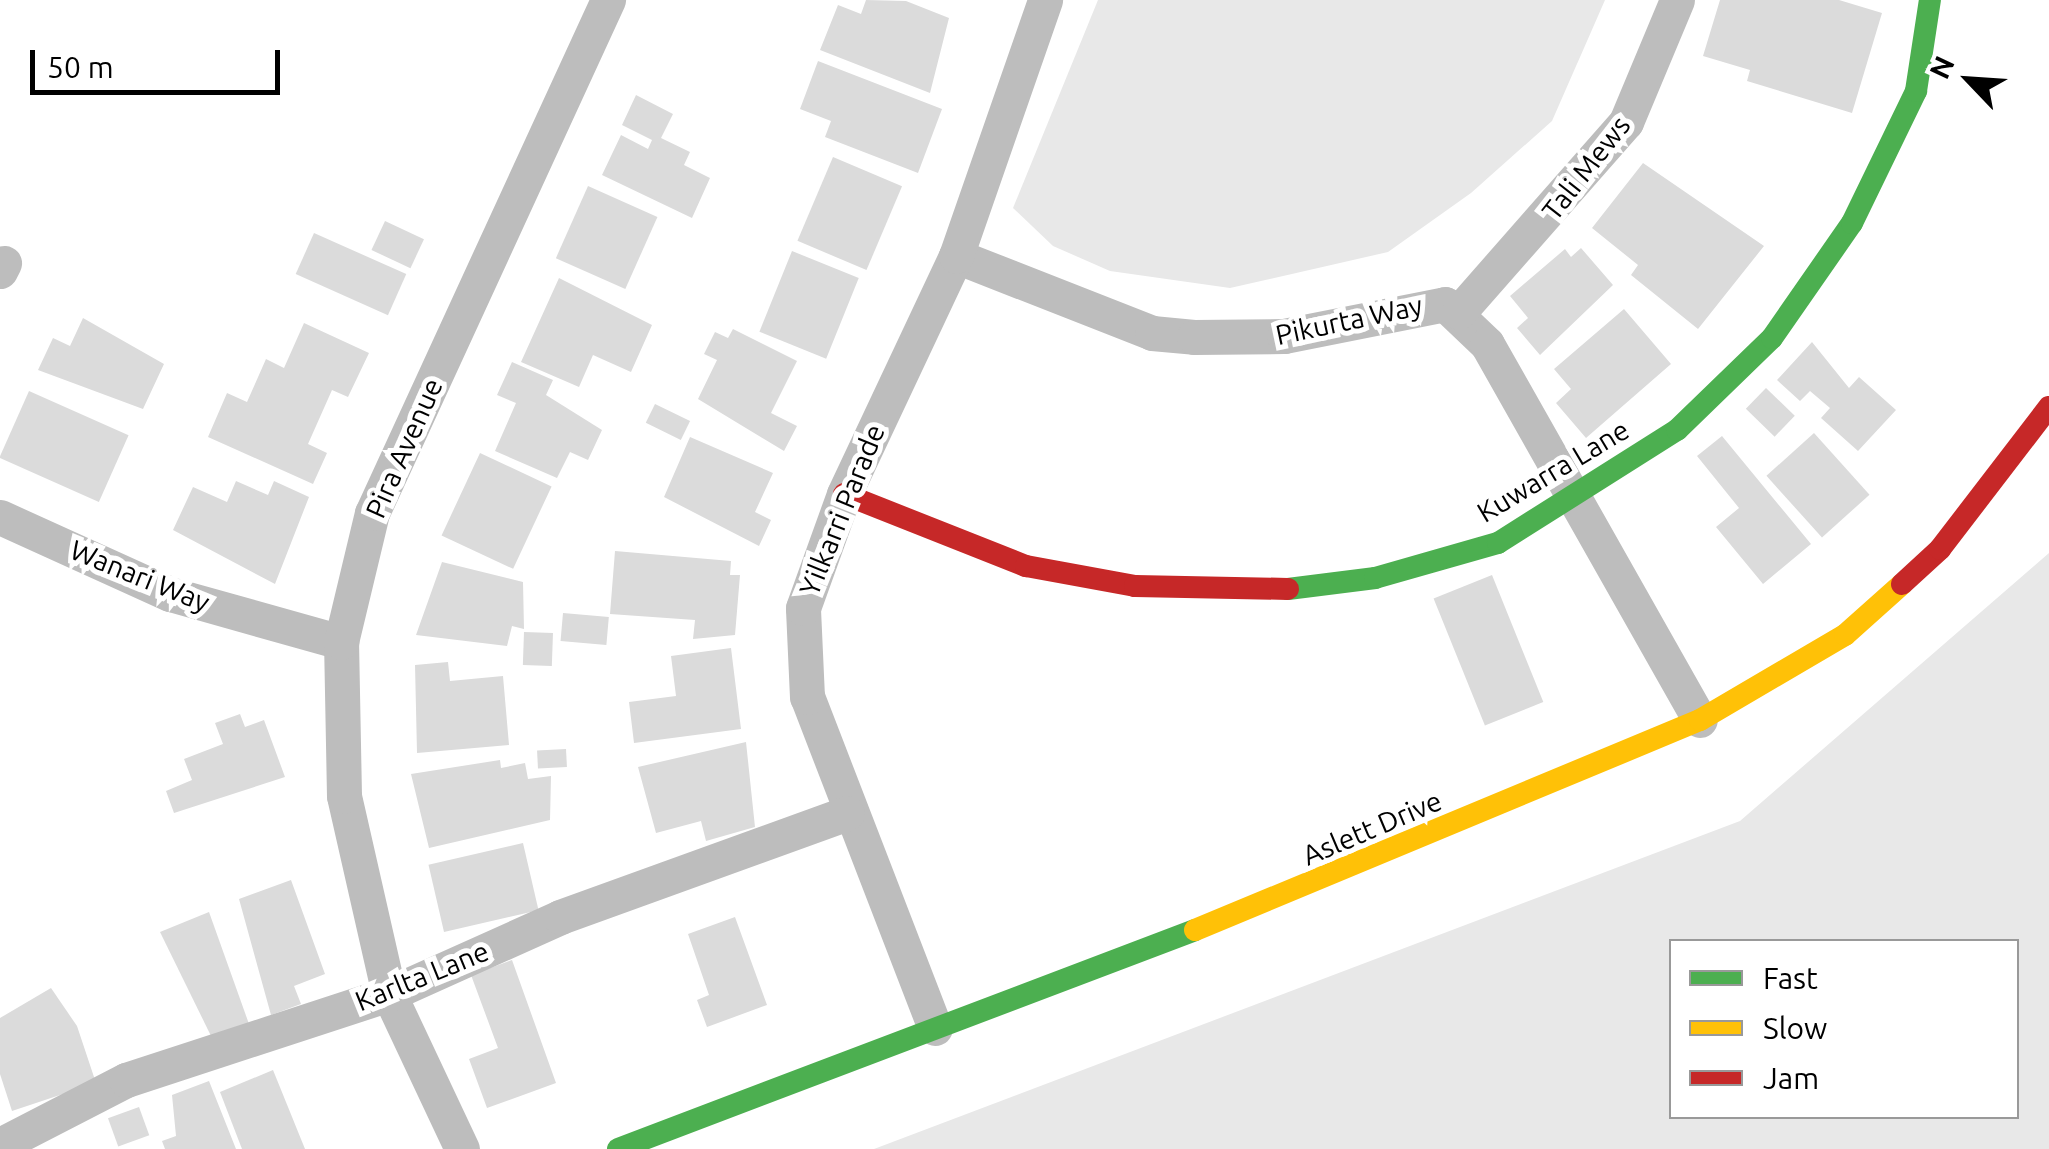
<!DOCTYPE html>
<html>
<head>
<meta charset="utf-8">
<style>
  body { margin:0 }
  #map { position:relative; width:2049px; height:1149px; overflow:hidden; background:#fff; font-family:Ubuntu,sans-serif }
  div>[style] { position:absolute }
  .green>* { inset:0; background:#e8e8e8 }
  .building>* { inset:0; background:#dbdbdb; transform-origin:0 0 }
  .street>* { height:35px; margin:-17.5px; padding:0 17.5px; transform-origin:17.5px; border-radius:17.5px; background:#bdbdbd }
  .fast>* { height:22px; margin:-11px; padding:0 11px; transform-origin:11px; border-radius:11px; background:#4caf50 }
  .slow>* { height:22px; margin:-11px; padding:0 11px; transform-origin:11px; border-radius:11px; background:#ffc107 }
  .jam>* { height:22px; margin:-11px; padding:0 11px; transform-origin:11px; border-radius:11px; background:#c62828 }
  span { translate:-50% -50%; white-space:nowrap; text-align:center; line-height:1.15; -webkit-text-stroke:10px #fff; paint-order:stroke }
  .street-label { font-size:28px; color:#000 }
  .legend { position:absolute; left:1669px; top:939px; width:350px; height:180px; box-sizing:border-box; background:#fff; border:2px solid #999; margin:0; padding:12px 18px; list-style:none; font-size:30px; color:#000 }
  .legend li { display:flex; align-items:center; gap:20px; height:50px }
  .legend b { width:50px; border:2px solid #999 }
  .north { position:absolute; left:1919px; top:30px; width:100px; height:100px; -webkit-text-stroke:8px #fff; paint-order:stroke; rotate:295deg; font-size:28px; font-weight:700; line-height:40px; text-align:center; color:#000 }
  .north::after { content:''; display:block; margin:auto; width:35px; height:45px; background:#000; clip-path:polygon(50% 0,100% 100%,50% 72%,0 100%) }
  .scale { position:absolute; left:30px; top:50px; width:250px; height:45px; box-sizing:border-box; border:5px solid #000; border-top:0; padding-left:12px; font-size:30px; line-height:35px; white-space:nowrap; color:#000; -webkit-text-stroke:8px #fff; paint-order:stroke }
</style>
</head>
<body>
<div id="map">
  <div class="green">
    <div style="clip-path:polygon(1098px 0,1605px 0,1552px 121px,1471px 193px,1388px 252px,1230px 288px,1110px 271px,1053px 246px,1013px 208px)"></div>
    <div style="clip-path:polygon(evenodd,2049px 553px,2049px 1149px,874px 1149px,1740px 821px,2049px 553px,1672px 942px,2016px 942px,2016px 1116px,1672px 1116px,1672px 942px)"></div>
  </div>
  <div class="building">
    <div style="clip-path:polygon(866px 0,906px 1px,949px 18px,930px 93px,820px 50px,838px 5px,861px 14px)"></div>
    <div style="clip-path:polygon(1720px 0,1839px 0,1882px 13px,1852px 113px,1747px 81px,1750px 70px,1703px 56px)"></div>
    <div style="clip-path:polygon(818px 61px,942px 109px,918px 173px,825px 137px,831px 121px,800px 109px)"></div>
    <div style="clip-path:polygon(636px 95px,673px 114px,661px 138px,690px 152px,684px 165px,710px 178px,692px 218px,602px 175px,621px 135px,648px 149px,652px 140px,622px 125px)"></div>
    <div style="left:833px;top:157px;width:75px;height:91px;rotate:23deg"></div>
    <div style="clip-path:polygon(1643px 163px,1764px 246px,1698px 329px,1631px 275px,1638px 265px,1592px 228px)"></div>
    <div style="left:588px;top:186px;width:76px;height:79px;rotate:24deg"></div>
    <div style="left:385px;top:221px;width:43px;height:32px;rotate:25deg"></div>
    <div style="left:314px;top:233px;width:101px;height:45px;rotate:24deg"></div>
    <div style="clip-path:polygon(1581px 248px,1613px 285px,1540px 355px,1517px 328px,1528px 318px,1510px 296px,1565px 249px,1571px 257px)"></div>
    <div style="left:792px;top:251px;width:72px;height:87px;rotate:22deg"></div>
    <div style="clip-path:polygon(559px 278px,652px 325px,631px 372px,593px 355px,579px 387px,521px 362px)"></div>
    <div style="clip-path:polygon(1624px 309px,1671px 364px,1586px 438px,1556px 403px,1571px 389px,1554px 369px)"></div>
    <div style="clip-path:polygon(83px 318px,164px 364px,143px 409px,38px 370px,53px 338px,70px 346px)"></div>
    <div style="clip-path:polygon(304px 323px,369px 353px,348px 397px,332px 390px,308px 444px,327px 453px,313px 484px,208px 437px,227px 393px,247px 402px,266px 359px,284px 368px)"></div>
    <div style="clip-path:polygon(733px 329px,797px 361px,771px 413px,797px 426px,784px 451px,698px 399px,717px 360px,704px 354px,715px 332px,728px 338px)"></div>
    <div style="clip-path:polygon(1812px 342px,1849px 388px,1859px 377px,1896px 410px,1858px 451px,1821px 418px,1830px 408px,1810px 391px,1800px 401px,1777px 380px)"></div>
    <div style="clip-path:polygon(512px 362px,553px 380px,546px 395px,602px 430px,588px 460px,570px 452px,557px 478px,495px 451px,516px 403px,497px 395px)"></div>
    <div style="left:1766px;top:388px;width:40px;height:29px;rotate:44deg"></div>
    <div style="left:29px;top:391px;width:109px;height:73px;rotate:24deg"></div>
    <div style="left:655px;top:404px;width:39px;height:21px;rotate:26deg"></div>
    <div style="left:1814px;top:433px;width:83px;height:64px;rotate:48deg"></div>
    <div style="clip-path:polygon(1722px 436px,1811px 544px,1763px 584px,1716px 527px,1739px 508px,1697px 456px)"></div>
    <div style="clip-path:polygon(690px 437px,773px 473px,755px 512px,771px 520px,759px 546px,664px 497px)"></div>
    <div style="left:480px;top:453px;width:79px;height:91px;rotate:25deg"></div>
    <div style="clip-path:polygon(236px 481px,268px 495px,274px 481px,309px 497px,275px 584px,173px 530px,193px 487px,227px 502px)"></div>
    <div style="clip-path:polygon(615px 551px,731px 561px,730px 575px,740px 575px,735px 635px,693px 639px,695px 620px,610px 614px)"></div>
    <div style="clip-path:polygon(442px 562px,523px 582px,524px 629px,512px 626px,507px 646px,416px 635px)"></div>
    <div style="left:1492px;top:575px;width:137px;height:63px;rotate:68deg"></div>
    <div style="left:563px;top:613px;width:46px;height:28px;rotate:5deg"></div>
    <div style="left:524px;top:632px;width:29px;height:33px;rotate:2deg"></div>
    <div style="clip-path:polygon(731px 648px,741px 729px,634px 743px,629px 702px,676px 696px,671px 656px)"></div>
    <div style="clip-path:polygon(448px 662px,450px 681px,503px 676px,509px 745px,417px 753px,415px 665px)"></div>
    <div style="clip-path:polygon(240px 714px,245px 727px,264px 720px,285px 777px,174px 813px,166px 791px,192px 780px,184px 759px,223px 744px,215px 723px)"></div>
    <div style="clip-path:polygon(746px 742px,755px 827px,706px 841px,701px 821px,656px 833px,638px 767px)"></div>
    <div style="left:566px;top:749px;width:18px;height:29px;rotate:87deg"></div>
    <div style="clip-path:polygon(500px 760px,501px 768px,525px 763px,528px 779px,551px 776px,550px 820px,429px 848px,411px 774px)"></div>
    <div style="left:523px;top:843px;width:69px;height:97px;rotate:77deg"></div>
    <div style="clip-path:polygon(291px 880px,325px 974px,294px 986px,301px 1004px,271px 1015px,239px 899px)"></div>
    <div style="clip-path:polygon(209px 912px,249px 1024px,212px 1038px,160px 932px)"></div>
    <div style="clip-path:polygon(735px 917px,767px 1005px,707px 1027px,697px 1000px,709px 995px,688px 934px)"></div>
    <div style="clip-path:polygon(512px 960px,556px 1083px,487px 1108px,469px 1059px,498px 1048px,471px 975px)"></div>
    <div style="clip-path:polygon(51px 988px,77px 1026px,96px 1083px,12px 1111px,0 1074px,0 1018px)"></div>
    <div style="clip-path:polygon(273px 1070px,305px 1149px,242px 1149px,220px 1092px)"></div>
    <div style="clip-path:polygon(209px 1081px,236px 1149px,165px 1149px,162px 1141px,176px 1136px,172px 1095px)"></div>
    <div style="left:139px;top:1107px;width:30px;height:33px;rotate:70deg"></div>
  </div>
  <div class="street">
    <div style="left:956px;top:256px;width:211px;rotate:21.4deg"></div>
    <div style="left:1152px;top:333px;width:42px;rotate:5.4deg"></div>
    <div style="left:1194px;top:337px;width:90px;rotate:-0.6deg"></div>
    <div style="left:1284px;top:336px;width:164px;rotate:-11.2deg"></div>
    <div style="left:1445px;top:304px;width:58px;rotate:43.6deg"></div>
    <div style="left:1487px;top:344px;width:432px;rotate:60.5deg"></div>
    <div style="left:0;top:271px;width:9px;rotate:-63deg"></div>
    <div style="left:1459px;top:312px;width:253px;rotate:-48.7deg"></div>
    <div style="left:1626px;top:122px;width:132px;rotate:-67.3deg"></div>
    <div style="left:0;top:517px;width:187px;rotate:24.4deg"></div>
    <div style="left:170px;top:594px;width:178px;rotate:15.7deg"></div>
    <div style="left:935px;top:1028px;width:355px;rotate:-111.1deg"></div>
    <div style="left:807px;top:697px;width:89px;rotate:-92.6deg"></div>
    <div style="left:803px;top:608px;width:121px;rotate:-70.2deg"></div>
    <div style="left:844px;top:494px;width:263px;rotate:-64.8deg"></div>
    <div style="left:956px;top:256px;width:271px;rotate:-70.8deg"></div>
    <div style="left:0;top:1145px;width:142px;rotate:-27.3deg"></div>
    <div style="left:126px;top:1080px;width:277px;rotate:-18.1deg"></div>
    <div style="left:389px;top:994px;width:188px;rotate:-24.2deg"></div>
    <div style="left:560px;top:917px;width:305px;rotate:-19.9deg"></div>
    <div style="left:462px;top:1149px;width:171px;rotate:-115.2deg"></div>
    <div style="left:389px;top:994px;width:203px;rotate:-102.8deg"></div>
    <div style="left:344px;top:796px;width:154px;rotate:-91.1deg"></div>
    <div style="left:341px;top:642px;width:133px;rotate:-76.5deg"></div>
    <div style="left:372px;top:513px;width:565px;rotate:-65.3deg"></div>
  </div>
  <div class="fast">
    <div style="left:1288px;top:589px;width:88px;rotate:-7.2deg"></div>
    <div style="left:1375px;top:578px;width:128px;rotate:-15.9deg"></div>
    <div style="left:1498px;top:543px;width:212px;rotate:-32.3deg"></div>
    <div style="left:1677px;top:430px;width:132px;rotate:-44.1deg"></div>
    <div style="left:1772px;top:338px;width:140px;rotate:-55.2deg"></div>
    <div style="left:1852px;top:223px;width:147px;rotate:-64.1deg"></div>
    <div style="left:1916px;top:91px;width:92px;rotate:-81.3deg"></div>
    <div style="left:618px;top:1149px;width:617px;rotate:-20.78deg"></div>
  </div>
  <div class="slow">
    <div style="left:1195px;top:930px;width:547px;rotate:-22.58deg"></div>
    <div style="left:1700px;top:720px;width:168px;rotate:-30.4deg"></div>
    <div style="left:1845px;top:635px;width:76px;rotate:-41.8deg"></div>
  </div>
  <div class="jam">
    <div style="left:844px;top:494px;width:196px;rotate:21.6deg"></div>
    <div style="left:1026px;top:566px;width:111px;rotate:10.4deg"></div>
    <div style="left:1135px;top:586px;width:153px;rotate:1.1deg"></div>
    <div style="left:1902px;top:584px;width:52px;rotate:-42.6deg"></div>
    <div style="left:1940px;top:549px;width:179px;rotate:-52.5deg"></div>
  </div>
  <div class="street-label">
    <span style="left:1586px;top:168px;rotate:-52deg">Tali Mews</span>
    <span style="left:1349px;top:320px;rotate:-12deg">Pikurta Way</span>
    <span style="left:404px;top:448px;rotate:-66deg">Pira Avenue</span>
    <span style="left:1553px;top:471px;rotate:-31deg">Kuwarra Lane</span>
    <span style="left:842px;top:510px;rotate:-68deg">Yilkarri Parade</span>
    <span style="left:140px;top:576px;rotate:22deg">Wanari Way</span>
    <span style="left:1372px;top:828px;rotate:-23deg">Aslett Drive</span>
    <span style="left:422px;top:976px;rotate:-22deg">Karlta Lane</span>
  </div>
  <ul class="legend">
  <li><b style="height:12px;background:#4caf50"></b>Fast</li>
  <li><b style="height:12px;background:#ffc107"></b>Slow</li>
  <li><b style="height:12px;background:#c62828"></b>Jam</li>
  </ul>
  <div class="north">N</div>
  <div class="scale">50 m</div>
</div>
</body>
</html>
